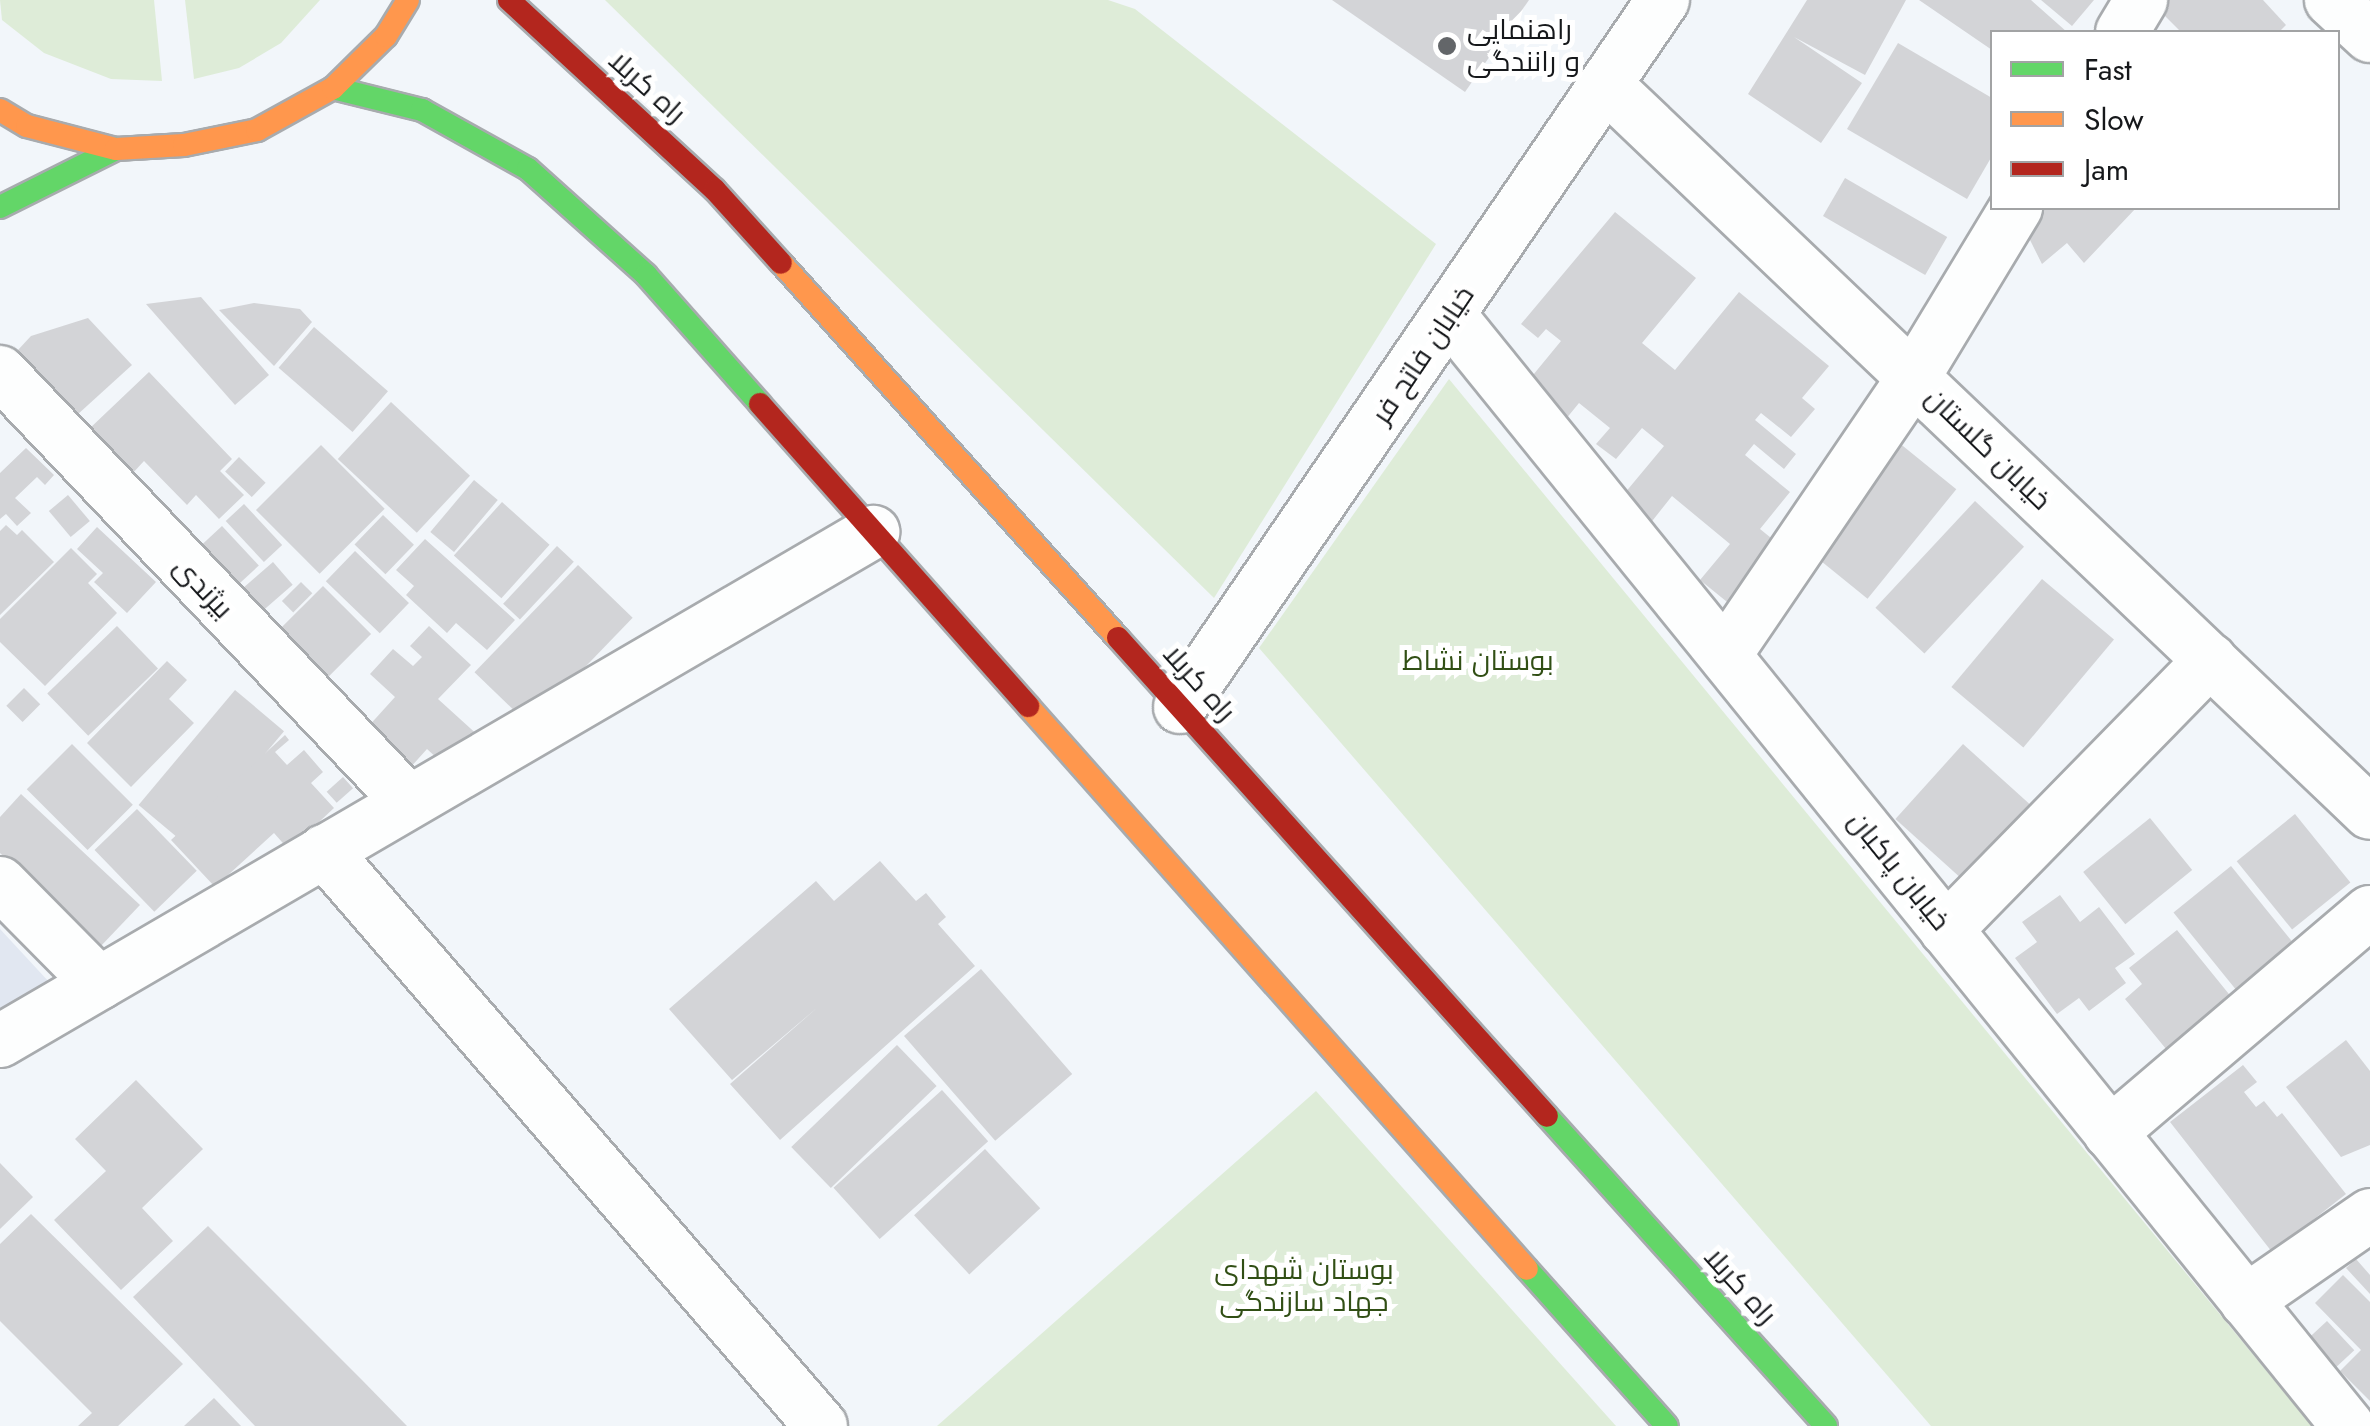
<!DOCTYPE html>
<html>
<head>
<meta charset="utf-8">
<style>
  body { margin:0 }
  #map { position:relative; width:2370px; height:1426px; overflow:hidden; background:#f2f6fa; font-family:Jost,Cairo,sans-serif }
  div>[style] { position:absolute }
  .built>* { inset:0; background:#e1e7f1 }
  .green>* { inset:0; background:#deecd8 }
  .building>* { inset:0; background:#d3d4d7; transform-origin:0 0 }
  .roads { filter:drop-shadow(2px 0 #a8abae) drop-shadow(-2px 0 #a8abae) drop-shadow(0 2px #a8abae) drop-shadow(0 -2px #a8abae) }
  .street>* { height:52px; margin:-26px; padding:0 26px; transform-origin:26px; border-radius:26px; background:#fdfefe }
  .fast>* { height:22px; margin:-11px; padding:0 11px; transform-origin:11px; border-radius:11px; background:#63d668 }
  .slow>* { height:22px; margin:-11px; padding:0 11px; transform-origin:11px; border-radius:11px; background:#ff974d }
  .jam>* { height:22px; margin:-11px; padding:0 11px; transform-origin:11px; border-radius:11px; background:#b3261e }
  .dots>* { width:28px; height:28px; translate:-50% -50%; box-sizing:border-box; border:5px solid #fff; border-radius:50% }
  span { translate:-50% -50%; white-space:nowrap; text-align:center; line-height:1.15; -webkit-text-stroke:10px #fff; paint-order:stroke }
  .poi-label { font-size:28px; color:#16181b }
  .left { translate:0 -50%; text-align:left }
  .street-label { font-size:28px; color:#16181b }
  .park-label { font-size:28px; color:#314f15 }
  .legend { position:absolute; left:1990px; top:30px; width:350px; height:180px; box-sizing:border-box; background:#fff; border:2px solid #a2a3a4; margin:0; padding:12px 18px; list-style:none; font-size:30px; color:#16181b }
  .legend li { display:flex; align-items:center; gap:20px; height:50px }
  .legend b { width:50px; border:2px solid #a2a3a4 }
</style>
</head>
<body>
<div id="map">
  <div class="built">
    <div style="clip-path:polygon(0 929px,50px 983px,0 1010px)"></div>
  </div>
  <div class="green">
    <div style="clip-path:polygon(0 0,154px 0,162px 81px,111px 79px,44px 53px,2px 20px)"></div>
    <div style="clip-path:polygon(185px 0,320px 0,281px 43px,239px 68px,194px 79px)"></div>
    <div style="clip-path:polygon(605px 0,1108px 0,1135px 9px,1436px 244px,1214px 598px)"></div>
    <div style="clip-path:polygon(1449px 379px,2312px 1426px,1931px 1426px,1259px 648px)"></div>
    <div style="clip-path:polygon(1316px 1091px,1616px 1426px,937px 1426px)"></div>
  </div>
  <div class="building">
    <div style="clip-path:polygon(1332px 0,1529px 0,1465px 92px)"></div>
    <div style="clip-path:polygon(1807px 0,1906px 0,1865px 75px,1794px 37px,1862px 83px,1821px 143px,1748px 94px)"></div>
    <div style="clip-path:polygon(1919px 0,2031px 0,2067px 32px,1992px 32px,1992px 50px)"></div>
    <div style="clip-path:polygon(2041px 0,2094px 0,2072px 26px)"></div>
    <div style="clip-path:polygon(2169px 0,2263px 0,2286px 25px,2279px 32px,2181px 32px,2160px 11px)"></div>
    <div style="clip-path:polygon(1898px 43px,1992px 98px,1992px 156px,1967px 199px,1847px 129px)"></div>
    <div style="left:1845px;top:178px;width:118px;height:44px;rotate:30deg"></div>
    <div style="clip-path:polygon(2032px 208px,2136px 208px,2084px 263px,2067px 243px,2042px 264px,2022px 224px)"></div>
    <div style="clip-path:polygon(1615px 212px,1696px 278px,1642px 343px,1675px 370px,1739px 292px,1829px 366px,1802px 398px,1815px 409px,1791px 437px,1761px 413px,1755px 420px,1796px 454px,1784px 469px,1754px 444px,1745px 455px,1790px 492px,1760px 529px,1786px 550px,1737px 610px,1700px 580px,1730px 544px,1672px 496px,1649px 525px,1619px 500px,1664px 446px,1642px 428px,1616px 459px,1596px 444px,1610px 428px,1579px 403px,1561px 425px,1520px 391px,1561px 341px,1546px 329px,1538px 338px,1521px 324px)"></div>
    <div style="clip-path:polygon(201px 297px,269px 375px,235px 405px,146px 304px)"></div>
    <div style="clip-path:polygon(254px 303px,300px 309px,312px 322px,274px 366px,219px 310px)"></div>
    <div style="clip-path:polygon(88px 318px,132px 365px,77px 415px,17px 351px,31px 336px)"></div>
    <div style="left:314px;top:327px;width:98px;height:54px;rotate:41deg"></div>
    <div style="clip-path:polygon(149px 372px,232px 459px,220px 471px,244px 495px,219px 519px,196px 495px,187px 505px,144px 461px,131px 475px,88px 430px)"></div>
    <div style="left:391px;top:402px;width:108px;height:78px;rotate:43deg"></div>
    <div style="left:1898px;top:442px;width:75px;height:141px;rotate:39deg"></div>
    <div style="left:321px;top:445px;width:90px;height:92px;rotate:45deg"></div>
    <div style="clip-path:polygon(26px 448px,54px 475px,45px 485px,37px 477px,15px 498px,31px 513px,17px 526px,6px 514px,0 519px,0 473px)"></div>
    <div style="left:239px;top:457px;width:37px;height:20px;rotate:44deg"></div>
    <div style="left:474px;top:480px;width:31px;height:68px;rotate:40deg"></div>
    <div style="left:68px;top:495px;width:34px;height:25px;rotate:50deg"></div>
    <div style="left:1975px;top:501px;width:67px;height:146px;rotate:43deg"></div>
    <div style="left:502px;top:502px;width:64px;height:72px;rotate:42deg"></div>
    <div style="left:244px;top:504px;width:56px;height:25px;rotate:47deg"></div>
    <div style="left:383px;top:515px;width:43px;height:41px;rotate:44deg"></div>
    <div style="clip-path:polygon(6px 525px,17px 535px,22px 530px,54px 562px,0 615px,0 531px)"></div>
    <div style="left:222px;top:526px;width:54px;height:28px;rotate:47deg"></div>
    <div style="clip-path:polygon(97px 527px,156px 582px,127px 613px,94px 582px,103px 573px,77px 549px)"></div>
    <div style="clip-path:polygon(425px 539px,515px 620px,487px 650px,456px 623px,447px 633px,406px 595px,414px 586px,396px 570px)"></div>
    <div style="left:557px;top:546px;width:23px;height:79px;rotate:43deg"></div>
    <div style="clip-path:polygon(71px 548px,97px 574px,88px 583px,117px 613px,45px 686px,0 642px,0 619px)"></div>
    <div style="left:355px;top:551px;width:75px;height:42px;rotate:44deg"></div>
    <div style="left:273px;top:562px;width:30px;height:40px;rotate:49deg"></div>
    <div style="left:578px;top:565px;width:76px;height:149px;rotate:44deg"></div>
    <div style="left:2042px;top:579px;width:94px;height:141px;rotate:40deg"></div>
    <div style="left:301px;top:582px;width:16px;height:27px;rotate:45deg"></div>
    <div style="left:323px;top:586px;width:68px;height:74px;rotate:45deg"></div>
    <div style="left:117px;top:626px;width:59px;height:97px;rotate:46deg"></div>
    <div style="clip-path:polygon(429px 626px,471px 665px,438px 699px,481px 738px,451px 771px,427px 749px,409px 769px,366px 729px,395px 697px,370px 674px,393px 649px,413px 666px,422px 657px,410px 646px)"></div>
    <div style="clip-path:polygon(167px 661px,187px 680px,169px 699px,194px 723px,131px 787px,87px 743px)"></div>
    <div style="left:24px;top:688px;width:23px;height:25px;rotate:45deg"></div>
    <div style="left:235px;top:690px;width:64px;height:150px;rotate:40deg"></div>
    <div style="clip-path:polygon(285px 735px,289px 740px,275px 752px,287px 765px,304px 750px,323px 772px,311px 783px,334px 808px,289px 850px,274px 833px,215px 887px,171px 840px)"></div>
    <div style="left:72px;top:744px;width:86px;height:64px;rotate:45deg"></div>
    <div style="left:1963px;top:744px;width:104px;height:101px;rotate:42deg"></div>
    <div style="left:343px;top:777px;width:15px;height:22px;rotate:48deg"></div>
    <div style="clip-path:polygon(21px 794px,140px 905px,99px 948px,0 853px,0 817px)"></div>
    <div style="left:137px;top:809px;width:86px;height:59px;rotate:46deg"></div>
    <div style="left:2295px;top:814px;width:88px;height:75px;rotate:51deg"></div>
    <div style="left:2150px;top:818px;width:67px;height:86px;rotate:51deg"></div>
    <div style="clip-path:polygon(880px 861px,916px 901px,926px 893px,946px 917px,938px 924px,975px 966px,780px 1140px,730px 1084px,818px 1007px,732px 1080px,669px 1009px,816px 881px,834px 901px)"></div>
    <div style="left:2231px;top:866px;width:100px;height:74px;rotate:51deg"></div>
    <div style="clip-path:polygon(2060px 895px,2080px 922px,2099px 907px,2135px 954px,2115px 968px,2126px 983px,2089px 1011px,2079px 998px,2057px 1014px,2015px 958px,2037px 942px,2022px 922px)"></div>
    <div style="clip-path:polygon(2177px 930px,2237px 1004px,2171px 1055px,2125px 999px,2142px 984px,2129px 968px)"></div>
    <div style="left:981px;top:969px;width:139px;height:102px;rotate:49deg"></div>
    <div style="clip-path:polygon(2346px 1040px,2370px 1071px,2370px 1145px,2341px 1157px,2286px 1087px)"></div>
    <div style="left:897px;top:1045px;width:57px;height:147px;rotate:46deg"></div>
    <div style="clip-path:polygon(2243px 1065px,2257px 1082px,2244px 1092px,2256px 1107px,2264px 1101px,2277px 1117px,2282px 1113px,2346px 1194px,2272px 1252px,2170px 1122px)"></div>
    <div style="clip-path:polygon(136px 1080px,203px 1149px,142px 1208px,173px 1241px,121px 1290px,54px 1220px,106px 1171px,75px 1139px)"></div>
    <div style="left:942px;top:1090px;width:69px;height:146px;rotate:48deg"></div>
    <div style="left:985px;top:1149px;width:81px;height:97px;rotate:47deg"></div>
    <div style="clip-path:polygon(0 1163px,33px 1197px,0 1229px)"></div>
    <div style="clip-path:polygon(31px 1214px,183px 1364px,118px 1426px,78px 1426px,92px 1413px,0 1321px,0 1244px)"></div>
    <div style="clip-path:polygon(208px 1226px,361px 1379px,407px 1426px,255px 1426px,133px 1297px)"></div>
    <div style="clip-path:polygon(2356px 1259px,2370px 1275px,2370px 1294px,2346px 1268px)"></div>
    <div style="clip-path:polygon(2343px 1275px,2370px 1302px,2370px 1401px,2340px 1371px,2361px 1350px,2315px 1303px)"></div>
    <div style="left:2327px;top:1321px;width:40px;height:25px;rotate:47deg"></div>
    <div style="clip-path:polygon(214px 1398px,241px 1426px,184px 1426px)"></div>
  </div>
  <div class="roads">
    <div class="street">
      <div style="left:2331px;top:0;width:53px;rotate:42.7deg"></div>
      <div style="left:2122px;top:32px;width:37px;rotate:-59deg"></div>
      <div style="left:1606px;top:85px;width:1055px;rotate:43.62deg"></div>
      <div style="left:1450px;top:316px;width:1428px;rotate:51.03deg"></div>
      <div style="left:0;top:372px;width:593px;rotate:46.43deg"></div>
      <div style="left:1725px;top:655px;width:335px;rotate:-55.8deg"></div>
      <div style="left:1913px;top:378px;width:199px;rotate:-58.8deg"></div>
      <div style="left:1180px;top:707px;width:856px;rotate:-55.66deg"></div>
      <div style="left:324px;top:851px;width:760px;rotate:49.16deg"></div>
      <div style="left:0;top:883px;width:141px;rotate:45.3deg"></div>
      <div style="left:1946px;top:930px;width:378px;rotate:-45.6deg"></div>
      <div style="left:0;top:1041px;width:1011px;rotate:-30.24deg"></div>
      <div style="left:2110px;top:1133px;width:341px;rotate:-40.4deg"></div>
      <div style="left:2246px;top:1301px;width:151px;rotate:-34.7deg"></div>
    </div>
    <div class="fast">
      <div style="left:333px;top:88px;width:92px;rotate:13.9deg"></div>
      <div style="left:422px;top:110px;width:121px;rotate:29.1deg"></div>
      <div style="left:528px;top:169px;width:159px;rotate:41.9deg"></div>
      <div style="left:646px;top:275px;width:172px;rotate:48.5deg"></div>
      <div style="left:0;top:207px;width:130px;rotate:-26.6deg"></div>
      <div style="left:1547px;top:1116px;width:417px;rotate:48deg"></div>
      <div style="left:1527px;top:1269px;width:210px;rotate:48.3deg"></div>
    </div>
    <div class="slow">
      <div style="left:0;top:110px;width:31px;rotate:31deg"></div>
      <div style="left:27px;top:126px;width:92px;rotate:14.5deg"></div>
      <div style="left:116px;top:149px;width:68px;rotate:-3.4deg"></div>
      <div style="left:184px;top:145px;width:75px;rotate:-11.6deg"></div>
      <div style="left:257px;top:130px;width:87px;rotate:-28.9deg"></div>
      <div style="left:333px;top:88px;width:74px;rotate:-44.5deg"></div>
      <div style="left:386px;top:36px;width:42px;rotate:-58.6deg"></div>
      <div style="left:781px;top:263px;width:504px;rotate:48.06deg"></div>
      <div style="left:1028px;top:706px;width:752px;rotate:48.45deg"></div>
    </div>
    <div class="jam">
      <div style="left:509px;top:0;width:280px;rotate:42.7deg"></div>
      <div style="left:715px;top:190px;width:98px;rotate:47.9deg"></div>
      <div style="left:760px;top:404px;width:404px;rotate:48.4deg"></div>
      <div style="left:1118px;top:638px;width:642px;rotate:48.09deg"></div>
    </div>
  </div>
  <div class="dots">
    <div style="left:1447px;top:46px;background:#636669"></div>
  </div>
  <div class="poi-label">
    <span class="left" style="left:1467px;top:46px">راهنمایی<br>و رانندگی</span>
  </div>
  <div class="street-label">
    <span style="left:647px;top:87px;rotate:42deg">راه کربلا</span>
    <span style="left:1423px;top:355px;rotate:-56deg">خیابان فاتح فر</span>
    <span style="left:1988px;top:449px;rotate:44deg">خیابان گلستان</span>
    <span style="left:203px;top:588px;rotate:47deg">بیژندی</span>
    <span style="left:1199px;top:683px;rotate:48deg">راه کربلا</span>
    <span style="left:1899px;top:871px;rotate:51deg">خیابان پاکبان</span>
    <span style="left:1740px;top:1286px;rotate:48deg">راه کربلا</span>
  </div>
  <div class="park-label">
    <span style="left:1478px;top:661px">بوستان نشاط</span>
    <span style="left:1304px;top:1286px">بوستان شهدای<br>جهاد سازندگی</span>
  </div>
  <ul class="legend">
  <li><b style="height:12px;background:#63d668"></b>Fast</li>
  <li><b style="height:12px;background:#ff974d"></b>Slow</li>
  <li><b style="height:12px;background:#b3261e"></b>Jam</li>
  </ul>
</div>
</body>
</html>
